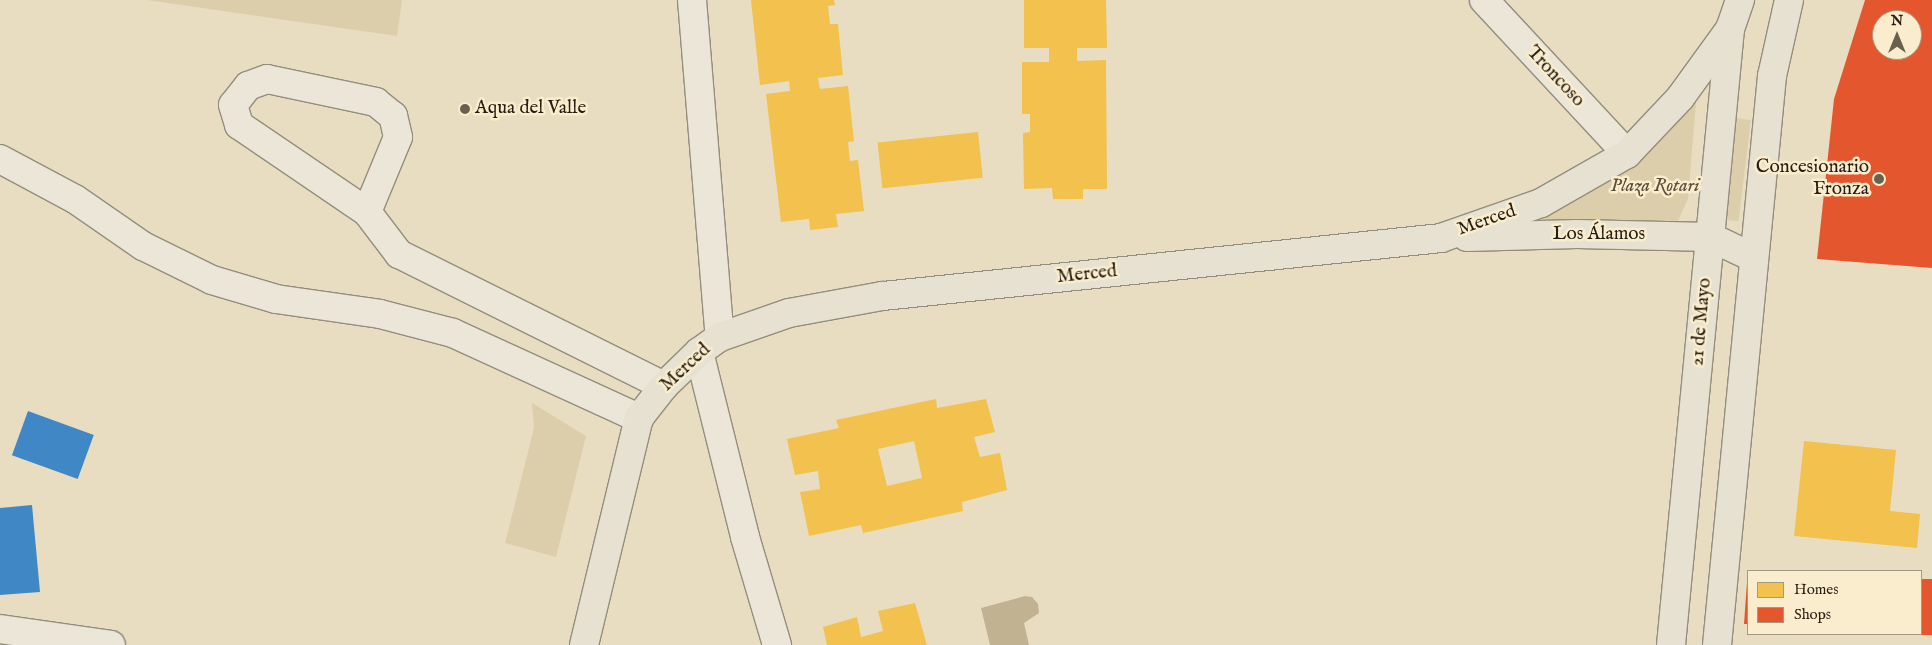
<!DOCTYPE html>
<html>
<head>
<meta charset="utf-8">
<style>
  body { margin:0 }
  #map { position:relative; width:1932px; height:645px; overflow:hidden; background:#e8ddc1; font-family:"IM FELL English",serif }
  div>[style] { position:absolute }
  .green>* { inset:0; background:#dcceaa; transform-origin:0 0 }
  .water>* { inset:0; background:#c1b291 }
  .homes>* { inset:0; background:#f2c14e; transform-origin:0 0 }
  .shops>* { inset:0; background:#e4572e; transform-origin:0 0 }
  .schools>* { inset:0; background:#3f88c5; transform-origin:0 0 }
  .roads { filter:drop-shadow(1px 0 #948d7d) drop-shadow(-1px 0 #948d7d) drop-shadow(0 1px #948d7d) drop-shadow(0 -1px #948d7d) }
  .minor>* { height:28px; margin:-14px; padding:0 14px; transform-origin:14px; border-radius:14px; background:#ebe6d8 }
  .major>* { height:28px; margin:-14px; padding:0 14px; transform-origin:14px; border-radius:14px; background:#e7e1d1 }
  .dots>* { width:14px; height:14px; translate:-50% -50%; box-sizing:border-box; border:2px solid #faedcd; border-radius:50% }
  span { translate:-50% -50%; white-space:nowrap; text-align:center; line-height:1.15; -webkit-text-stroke:5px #faedcd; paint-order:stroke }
  .street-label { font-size:19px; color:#261c13 }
  .poi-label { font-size:19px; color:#261c13 }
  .left { translate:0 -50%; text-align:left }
  .right { translate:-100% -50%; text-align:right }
  .park-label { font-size:19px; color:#5a4e3b; font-style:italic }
  .legend { position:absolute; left:1747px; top:570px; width:175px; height:65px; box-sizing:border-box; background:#faedcd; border:1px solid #a59983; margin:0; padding:6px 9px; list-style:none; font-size:15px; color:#261c13 }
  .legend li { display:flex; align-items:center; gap:10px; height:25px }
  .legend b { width:25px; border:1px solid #a59983 }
  .north { position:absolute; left:1872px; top:10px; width:50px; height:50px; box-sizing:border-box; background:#faedcd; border:1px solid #a59983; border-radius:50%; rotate:0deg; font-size:14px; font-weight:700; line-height:20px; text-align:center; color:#261c13 }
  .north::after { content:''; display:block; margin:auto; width:18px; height:22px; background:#6a6050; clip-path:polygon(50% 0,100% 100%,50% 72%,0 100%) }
</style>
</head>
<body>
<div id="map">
  <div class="green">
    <div style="clip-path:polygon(147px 0,402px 0,397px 36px)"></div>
    <div style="clip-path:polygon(1697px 91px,1688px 199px,1678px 221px,1515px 227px,1577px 199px,1619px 171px)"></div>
    <div style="left:1734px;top:118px;width:17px;height:102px;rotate:7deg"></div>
    <div style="clip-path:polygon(532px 403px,586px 436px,556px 557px,505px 543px,534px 428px)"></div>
  </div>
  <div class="water">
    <div style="clip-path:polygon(1025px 596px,1032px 597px,1038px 604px,1039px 613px,1024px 623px,1029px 645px,990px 645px,981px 608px)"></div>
  </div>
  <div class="homes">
    <div style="clip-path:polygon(751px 0,834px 0,835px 5px,828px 6px,830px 24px,838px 24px,843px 75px,818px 78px,820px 89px,848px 86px,854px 141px,848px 142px,850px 161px,858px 160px,864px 211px,836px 214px,838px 227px,810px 230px,809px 219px,781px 222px,766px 94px,790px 91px,789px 81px,760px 85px)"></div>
    <div style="clip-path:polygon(1024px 0,1106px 0,1107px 48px,1077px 48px,1077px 61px,1106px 60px,1107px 189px,1083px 189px,1083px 199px,1053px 199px,1052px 188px,1024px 189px,1023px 133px,1030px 132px,1030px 114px,1022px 114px,1022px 62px,1049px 62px,1049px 48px,1024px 48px)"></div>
    <div style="left:978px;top:132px;width:46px;height:101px;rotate:84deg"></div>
    <div style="clip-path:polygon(evenodd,936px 399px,937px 408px,986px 399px,995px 432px,974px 437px,980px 457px,1000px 453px,1007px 490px,962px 502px,963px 511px,863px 533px,861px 525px,809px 536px,800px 492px,820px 489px,818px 471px,795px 475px,787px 439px,839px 428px,836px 420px,936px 399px,914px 441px,922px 478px,887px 486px,878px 449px,914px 441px)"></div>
    <div style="clip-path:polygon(1804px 441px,1896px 450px,1890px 511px,1920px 514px,1917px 548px,1794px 536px)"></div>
    <div style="clip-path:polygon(915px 603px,927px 645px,827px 645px,823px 627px,857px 617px,861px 637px,883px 631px,878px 611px)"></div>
  </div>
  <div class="shops">
    <div style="clip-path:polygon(evenodd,1865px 0,1932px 0,1932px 268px,1817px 259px,1834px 99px,1865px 0,1882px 20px,1912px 20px,1912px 50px,1882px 50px,1882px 20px)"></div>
    <div style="left:1921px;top:579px;width:11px;height:56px"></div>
    <div style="clip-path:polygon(1747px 582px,1748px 582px,1748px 624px,1744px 624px)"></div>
  </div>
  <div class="schools">
    <div style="left:28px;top:411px;width:70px;height:47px;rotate:20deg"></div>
    <div style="clip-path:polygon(32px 505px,40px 592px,0 595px,0 508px)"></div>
  </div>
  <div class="roads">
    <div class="minor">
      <div style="left:692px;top:0;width:338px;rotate:85.3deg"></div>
      <div style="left:1484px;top:0;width:210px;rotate:47.1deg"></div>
      <div style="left:0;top:159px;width:85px;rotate:28.1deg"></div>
      <div style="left:75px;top:199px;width:83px;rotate:34.7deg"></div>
      <div style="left:143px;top:246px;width:77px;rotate:26.2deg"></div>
      <div style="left:212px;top:280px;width:67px;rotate:16.5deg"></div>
      <div style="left:276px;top:299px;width:105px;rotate:8.2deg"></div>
      <div style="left:380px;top:314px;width:75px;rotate:14.6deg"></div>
      <div style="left:453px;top:333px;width:205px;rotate:24.6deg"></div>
      <div style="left:367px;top:212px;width:81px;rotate:-67.5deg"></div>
      <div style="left:398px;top:137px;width:22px;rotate:-103deg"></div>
      <div style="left:393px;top:116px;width:22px;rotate:-141deg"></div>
      <div style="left:376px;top:102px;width:111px;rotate:-168.1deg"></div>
      <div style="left:267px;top:79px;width:20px;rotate:160deg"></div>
      <div style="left:248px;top:86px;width:24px;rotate:128deg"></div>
      <div style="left:233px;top:105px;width:21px;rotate:73deg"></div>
      <div style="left:239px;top:125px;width:155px;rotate:34.2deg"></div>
      <div style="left:367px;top:212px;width:53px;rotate:52.7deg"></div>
      <div style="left:399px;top:254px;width:296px;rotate:26.5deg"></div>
      <div style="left:699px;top:352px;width:191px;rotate:76deg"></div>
      <div style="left:745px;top:537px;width:113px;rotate:73.5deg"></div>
      <div style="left:0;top:629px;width:112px;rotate:8.2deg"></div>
    </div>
    <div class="major">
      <div style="left:1467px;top:237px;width:110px;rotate:-1.6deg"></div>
      <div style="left:1577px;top:234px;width:133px;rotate:1.3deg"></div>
      <div style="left:1710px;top:237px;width:47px;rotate:25.5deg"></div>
      <div style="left:584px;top:645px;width:234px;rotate:-76.4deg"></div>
      <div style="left:639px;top:418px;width:41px;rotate:-52deg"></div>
      <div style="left:664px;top:386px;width:49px;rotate:-44.2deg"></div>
      <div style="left:699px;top:352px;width:26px;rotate:-36deg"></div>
      <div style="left:720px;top:337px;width:73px;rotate:-19.2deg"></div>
      <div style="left:789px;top:313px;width:96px;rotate:-10.3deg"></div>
      <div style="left:883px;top:296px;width:561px;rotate:-5.93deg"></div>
      <div style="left:1441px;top:238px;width:106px;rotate:-19.3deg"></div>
      <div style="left:1541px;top:203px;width:99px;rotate:-29.7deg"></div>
      <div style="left:1627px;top:154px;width:77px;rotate:-46.6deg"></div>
      <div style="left:1680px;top:98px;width:85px;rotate:-54.1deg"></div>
      <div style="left:1671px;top:645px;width:619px;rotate:-84.53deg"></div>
      <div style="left:1730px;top:29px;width:31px;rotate:-71deg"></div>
      <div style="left:1717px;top:645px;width:572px;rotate:-84.48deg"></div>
      <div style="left:1772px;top:76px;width:78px;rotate:-77.4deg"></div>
    </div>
  </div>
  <div class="dots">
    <div style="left:465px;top:109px;background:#6a6050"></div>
    <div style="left:1879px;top:179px;background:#6a6050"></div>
  </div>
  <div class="street-label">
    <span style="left:1555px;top:77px;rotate:47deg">Troncoso</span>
    <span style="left:1487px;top:221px;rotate:-19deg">Merced</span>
    <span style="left:1599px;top:235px">Los Álamos</span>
    <span style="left:1087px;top:275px;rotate:-6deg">Merced</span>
    <span style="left:1702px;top:322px;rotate:-85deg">21 de Mayo</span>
    <span style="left:686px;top:368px;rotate:-43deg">Merced</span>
  </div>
  <div class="poi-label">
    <span class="left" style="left:475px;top:109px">Aqua del Valle</span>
    <span class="right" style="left:1869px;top:179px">Concesionario<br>Fronza</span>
  </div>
  <div class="park-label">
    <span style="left:1655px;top:187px">Plaza Rotari</span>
  </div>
  <ul class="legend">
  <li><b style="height:14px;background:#f2c14e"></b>Homes</li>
  <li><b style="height:14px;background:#e4572e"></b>Shops</li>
  </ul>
  <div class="north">N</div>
</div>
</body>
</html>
